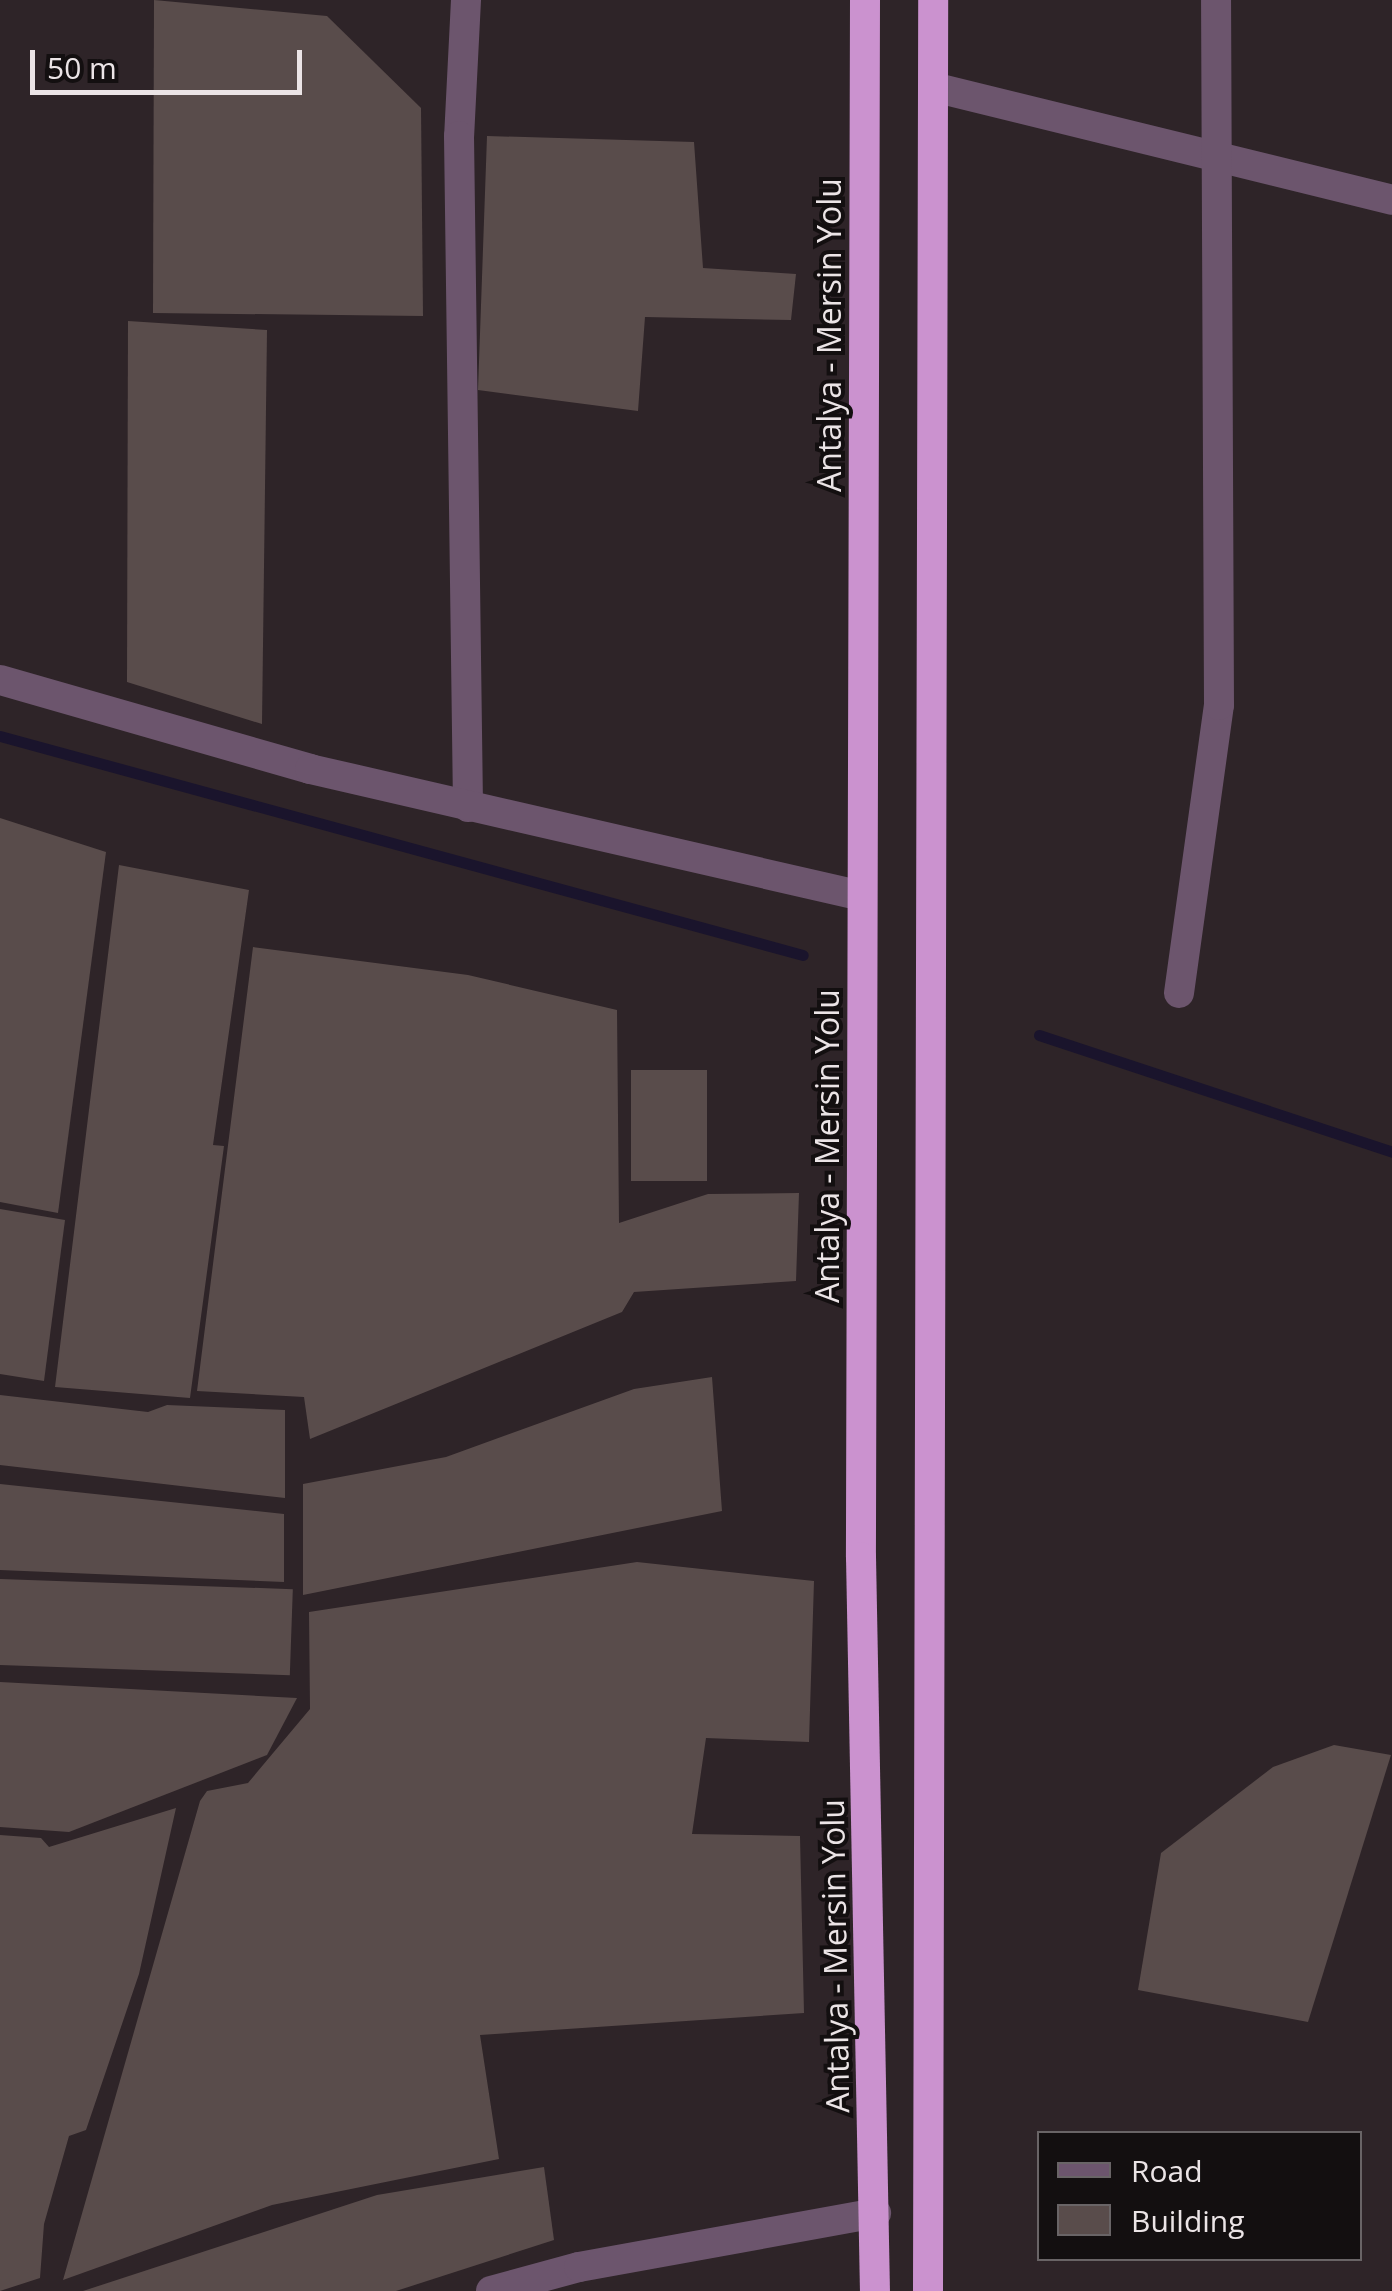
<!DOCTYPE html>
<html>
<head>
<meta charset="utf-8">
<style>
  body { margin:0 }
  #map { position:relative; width:1392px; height:2291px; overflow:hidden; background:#2e2428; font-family:"Open Sans",sans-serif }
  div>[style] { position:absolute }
  .stream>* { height:11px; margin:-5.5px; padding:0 5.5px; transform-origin:5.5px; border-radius:5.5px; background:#1a142c }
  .building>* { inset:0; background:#594c4b; transform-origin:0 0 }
  .minor>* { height:30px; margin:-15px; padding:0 15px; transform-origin:15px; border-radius:15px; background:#6c556d }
  .highway>* { height:30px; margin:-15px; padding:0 15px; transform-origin:15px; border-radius:15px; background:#cb92cf }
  span { translate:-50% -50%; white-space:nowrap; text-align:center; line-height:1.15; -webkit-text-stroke:8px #130f10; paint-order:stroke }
  .street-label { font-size:32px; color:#ebe4e6 }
  .legend { position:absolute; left:1037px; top:2131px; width:325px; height:130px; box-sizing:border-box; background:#130f10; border:2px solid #696466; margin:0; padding:12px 18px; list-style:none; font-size:30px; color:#ebe4e6 }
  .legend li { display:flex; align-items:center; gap:20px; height:50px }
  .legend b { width:50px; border:2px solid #696466 }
  .scale { position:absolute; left:30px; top:50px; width:272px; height:45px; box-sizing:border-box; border:5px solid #ebe4e6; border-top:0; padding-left:12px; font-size:30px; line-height:35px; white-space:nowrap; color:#ebe4e6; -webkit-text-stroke:8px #130f10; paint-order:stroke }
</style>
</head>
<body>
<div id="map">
  <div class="stream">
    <div style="left:0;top:736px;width:832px;rotate:15.26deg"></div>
    <div style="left:1039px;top:1035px;width:372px;rotate:18.3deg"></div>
  </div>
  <div class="building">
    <div style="clip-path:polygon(154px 0,327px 16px,421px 108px,423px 316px,153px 313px)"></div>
    <div style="clip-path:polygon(487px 136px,694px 142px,703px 268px,796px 274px,791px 320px,645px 317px,638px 411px,478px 390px)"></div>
    <div style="clip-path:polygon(128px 321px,267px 330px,262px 724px,127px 682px)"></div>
    <div style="clip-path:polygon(0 818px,106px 852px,58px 1213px,0 1202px)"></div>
    <div style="clip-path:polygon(119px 865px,249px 890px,213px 1145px,224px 1146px,190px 1398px,55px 1387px)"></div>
    <div style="clip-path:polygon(253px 947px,468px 975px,617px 1010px,619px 1223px,708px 1194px,799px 1193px,796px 1281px,634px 1292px,622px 1312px,310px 1439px,304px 1397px,197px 1391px)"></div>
    <div style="left:631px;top:1070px;width:76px;height:111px"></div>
    <div style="clip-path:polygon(0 1209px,65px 1220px,44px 1381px,0 1374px)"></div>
    <div style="clip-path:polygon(712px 1377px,722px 1511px,303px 1595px,303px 1484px,446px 1457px,634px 1389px)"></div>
    <div style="clip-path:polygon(0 1395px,148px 1412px,167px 1405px,285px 1410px,285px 1498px,0 1465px)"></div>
    <div style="clip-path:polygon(0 1484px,284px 1514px,284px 1582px,0 1570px)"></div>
    <div style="clip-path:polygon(637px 1562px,814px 1581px,809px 1742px,706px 1738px,692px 1834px,800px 1836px,804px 2013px,480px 2035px,499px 2159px,272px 2205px,63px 2280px,200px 1801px,207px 1791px,248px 1783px,310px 1709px,309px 1612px)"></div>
    <div style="left:0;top:1579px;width:293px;height:86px;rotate:2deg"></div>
    <div style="clip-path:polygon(0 1682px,297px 1698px,267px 1755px,69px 1832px,0 1827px)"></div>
    <div style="clip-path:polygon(1334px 1745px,1391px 1755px,1308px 2022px,1138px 1990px,1161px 1853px,1273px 1767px)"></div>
    <div style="clip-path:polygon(176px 1808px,139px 1974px,86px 2130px,69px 2136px,44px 2224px,40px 2278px,0 2291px,0 1835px,41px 1838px,49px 1847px)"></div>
    <div style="clip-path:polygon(544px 2167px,554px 2240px,396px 2291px,83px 2291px,377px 2195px)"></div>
  </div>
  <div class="minor">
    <div style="left:466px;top:0;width:136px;rotate:92.9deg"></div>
    <div style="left:459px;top:136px;width:671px;rotate:89.23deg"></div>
    <div style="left:933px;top:87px;width:473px;rotate:13.8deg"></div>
    <div style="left:0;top:680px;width:323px;rotate:16deg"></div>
    <div style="left:310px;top:769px;width:566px;rotate:12.96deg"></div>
    <div style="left:1179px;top:993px;width:291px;rotate:-82.1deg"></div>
    <div style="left:1219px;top:705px;width:705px;rotate:-90.24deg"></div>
    <div style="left:491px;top:2291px;width:91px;rotate:-15.3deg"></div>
    <div style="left:579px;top:2267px;width:302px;rotate:-10.3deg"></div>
  </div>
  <div class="highway">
    <div style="left:865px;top:0;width:1557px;rotate:90.15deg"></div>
    <div style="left:861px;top:1557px;width:734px;rotate:88.91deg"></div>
    <div style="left:928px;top:2291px;width:2291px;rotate:-89.87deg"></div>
  </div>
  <div class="street-label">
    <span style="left:829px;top:335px;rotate:-90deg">Antalya - Mersin Yolu</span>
    <span style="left:827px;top:1146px;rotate:-90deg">Antalya - Mersin Yolu</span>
    <span style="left:835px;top:1956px;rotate:-91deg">Antalya - Mersin Yolu</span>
  </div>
  <ul class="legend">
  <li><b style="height:12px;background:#6c556d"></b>Road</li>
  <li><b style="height:28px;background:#594c4b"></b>Building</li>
  </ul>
  <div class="scale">50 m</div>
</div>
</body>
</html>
